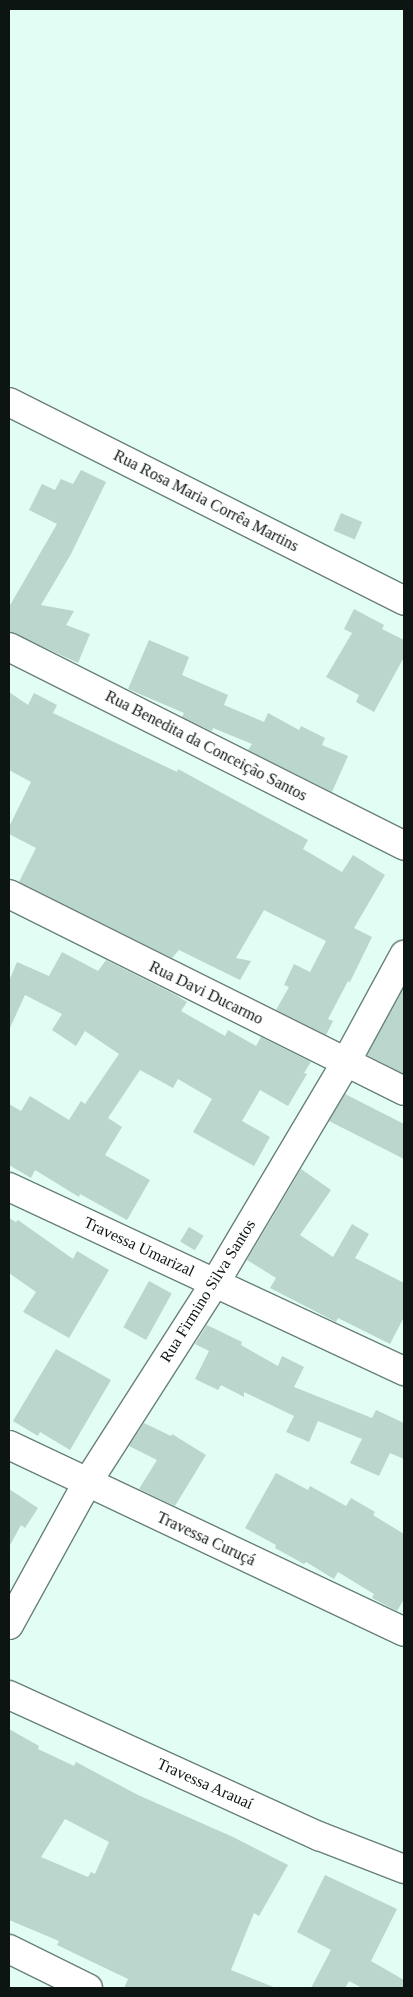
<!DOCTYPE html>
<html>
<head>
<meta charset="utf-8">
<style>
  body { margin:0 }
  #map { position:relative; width:413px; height:1997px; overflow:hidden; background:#e2fdf3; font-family:Georgia,serif }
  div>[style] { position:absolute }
  .building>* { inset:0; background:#bbd6cc; transform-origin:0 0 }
  .roads { filter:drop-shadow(1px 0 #698179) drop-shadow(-1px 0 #698179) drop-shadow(0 1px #698179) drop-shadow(0 -1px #698179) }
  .minor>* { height:28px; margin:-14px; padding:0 14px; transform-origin:14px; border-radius:14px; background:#fff }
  span { translate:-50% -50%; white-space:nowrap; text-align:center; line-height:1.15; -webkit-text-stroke:4.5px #fff; paint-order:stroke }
  .street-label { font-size:16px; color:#0c1512 }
  .frame { position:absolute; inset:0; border:10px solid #0c1512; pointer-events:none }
</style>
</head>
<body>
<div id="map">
  <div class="building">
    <div style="clip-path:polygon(81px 470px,106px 482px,71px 554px,41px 605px,74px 611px,66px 625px,90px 634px,78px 663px,9px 631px,9px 607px,57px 524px,29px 510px,42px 484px,55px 490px,61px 479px,73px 484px)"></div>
    <div style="left:341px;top:513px;width:23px;height:19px;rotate:23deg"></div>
    <div style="clip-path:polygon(354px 609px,384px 625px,382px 629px,404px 640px,404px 657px,374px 712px,356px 702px,359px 695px,326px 677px,352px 633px,344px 629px)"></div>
    <div style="clip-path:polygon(149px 640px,189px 657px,182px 675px,228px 695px,224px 705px,264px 722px,268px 713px,299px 730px,301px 726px,325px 738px,322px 745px,348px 756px,332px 792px,248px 750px,252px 744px,213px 728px,212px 731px,209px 730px,182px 717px,184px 713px,128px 689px)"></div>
    <div style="clip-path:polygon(9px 692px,28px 705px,34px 693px,57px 705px,53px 713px,177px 772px,178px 769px,308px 840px,303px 849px,342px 872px,353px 855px,385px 875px,354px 928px,372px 937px,350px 982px,348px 981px,328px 1019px,333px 1021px,326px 1035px,276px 1010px,289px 987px,284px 985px,294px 964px,310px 972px,326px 941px,264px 910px,236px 958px,251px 961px,240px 980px,179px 950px,172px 958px,19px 882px,36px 848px,9px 834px,9px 827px,31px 782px,9px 770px)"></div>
    <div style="clip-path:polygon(62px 952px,98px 971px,106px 960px,176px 995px,187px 1002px,181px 1011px,225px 1036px,228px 1030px,256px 1046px,261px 1037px,311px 1062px,304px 1073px,307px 1074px,288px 1106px,260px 1090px,242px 1121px,270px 1137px,254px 1166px,193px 1132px,212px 1099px,178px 1079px,173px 1088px,140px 1070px,108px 1118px,122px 1127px,105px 1155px,150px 1180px,127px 1220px,80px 1194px,79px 1197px,35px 1170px,31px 1178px,9px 1165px,9px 1104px,21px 1111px,30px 1096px,69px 1120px,81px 1101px,85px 1104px,119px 1054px,85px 1031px,76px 1046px,52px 1030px,62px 1014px,25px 995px,9px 1030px,9px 981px,17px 962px,49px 976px)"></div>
    <div style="clip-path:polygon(404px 987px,404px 1074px,367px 1055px)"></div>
    <div style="clip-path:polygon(345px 1094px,404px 1124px,404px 1159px,329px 1121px)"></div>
    <div style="clip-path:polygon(301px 1169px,331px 1190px,300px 1235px,333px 1257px,352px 1224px,369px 1234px,355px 1258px,404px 1283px,404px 1317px,390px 1344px,338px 1318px,336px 1322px,270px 1288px,276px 1278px,247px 1260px)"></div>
    <div style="clip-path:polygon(9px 1218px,16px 1222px,18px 1220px,73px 1259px,77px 1251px,109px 1270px,69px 1338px,23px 1312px,36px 1292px,9px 1273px)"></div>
    <div style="left:189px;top:1227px;width:17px;height:17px;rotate:31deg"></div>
    <div style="left:149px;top:1281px;width:26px;height:53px;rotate:29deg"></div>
    <div style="clip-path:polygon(207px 1325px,242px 1342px,241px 1345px,278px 1366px,282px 1356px,304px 1367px,294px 1387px,372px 1418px,376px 1410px,404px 1423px,404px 1459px,390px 1453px,379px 1476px,350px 1463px,362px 1439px,318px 1421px,309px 1442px,286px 1432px,294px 1416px,244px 1392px,244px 1397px,221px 1385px,218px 1390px,195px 1379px,209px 1351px,195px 1344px)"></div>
    <div style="clip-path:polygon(56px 1349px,111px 1380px,70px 1450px,40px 1432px,38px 1436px,13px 1421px)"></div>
    <div style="clip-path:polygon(144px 1423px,171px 1436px,172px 1434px,206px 1455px,175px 1506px,139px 1489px,157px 1460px,129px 1446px)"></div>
    <div style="clip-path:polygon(276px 1473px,308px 1490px,310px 1486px,346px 1506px,351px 1498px,375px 1512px,373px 1515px,404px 1534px,404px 1599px,397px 1611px,372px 1598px,374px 1594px,338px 1572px,334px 1579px,306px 1562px,304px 1564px,275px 1548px,276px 1545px,245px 1528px)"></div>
    <div style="clip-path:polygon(9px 1489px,38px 1508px,25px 1528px,21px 1525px,9px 1547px)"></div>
    <div style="clip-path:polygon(evenodd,9px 1729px,39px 1746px,38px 1749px,74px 1766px,76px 1762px,138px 1795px,233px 1837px,288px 1865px,259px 1916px,254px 1913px,231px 1970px,276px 1988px,124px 1988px,128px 1979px,57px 1945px,59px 1941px,9px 1920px,9px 1729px,65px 1819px,109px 1842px,95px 1874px,91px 1872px,88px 1877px,41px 1857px,65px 1819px)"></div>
    <div style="clip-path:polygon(325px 1875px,397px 1909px,371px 1961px,404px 1980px,404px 1988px,362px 1988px,349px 1981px,345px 1988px,311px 1988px,331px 1950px,297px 1932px)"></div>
  </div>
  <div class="roads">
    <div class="minor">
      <div style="left:9px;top:402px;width:442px;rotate:26.7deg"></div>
      <div style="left:9px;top:647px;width:442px;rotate:26.7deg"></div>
      <div style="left:9px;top:894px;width:441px;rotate:26.5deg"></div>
      <div style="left:9px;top:1187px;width:436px;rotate:25deg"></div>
      <div style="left:9px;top:1445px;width:437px;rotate:25.3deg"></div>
      <div style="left:9px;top:1625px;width:162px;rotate:-61.2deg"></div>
      <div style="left:87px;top:1483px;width:237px;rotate:-57.4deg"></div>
      <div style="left:215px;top:1283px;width:257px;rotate:-59.3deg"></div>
      <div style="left:346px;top:1062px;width:122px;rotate:-61.5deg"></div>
      <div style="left:9px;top:1695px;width:341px;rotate:24.5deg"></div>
      <div style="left:319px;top:1836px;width:91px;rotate:21.2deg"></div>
      <div style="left:9px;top:1949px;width:88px;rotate:26.3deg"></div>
    </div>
  </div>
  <div class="street-label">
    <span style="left:206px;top:501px;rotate:27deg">Rua Rosa Maria Corrêa Martins</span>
    <span style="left:206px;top:746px;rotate:27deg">Rua Benedita da Conceição Santos</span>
    <span style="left:206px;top:993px;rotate:26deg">Rua Davi Ducarmo</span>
    <span style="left:139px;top:1247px;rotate:25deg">Travessa Umarizal</span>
    <span style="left:208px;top:1291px;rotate:-58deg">Rua Firmino Silva Santos</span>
    <span style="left:206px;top:1539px;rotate:25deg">Travessa Curuçá</span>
    <span style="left:205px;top:1784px;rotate:24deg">Travessa Arauaí</span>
  </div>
  <div class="frame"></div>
</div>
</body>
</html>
